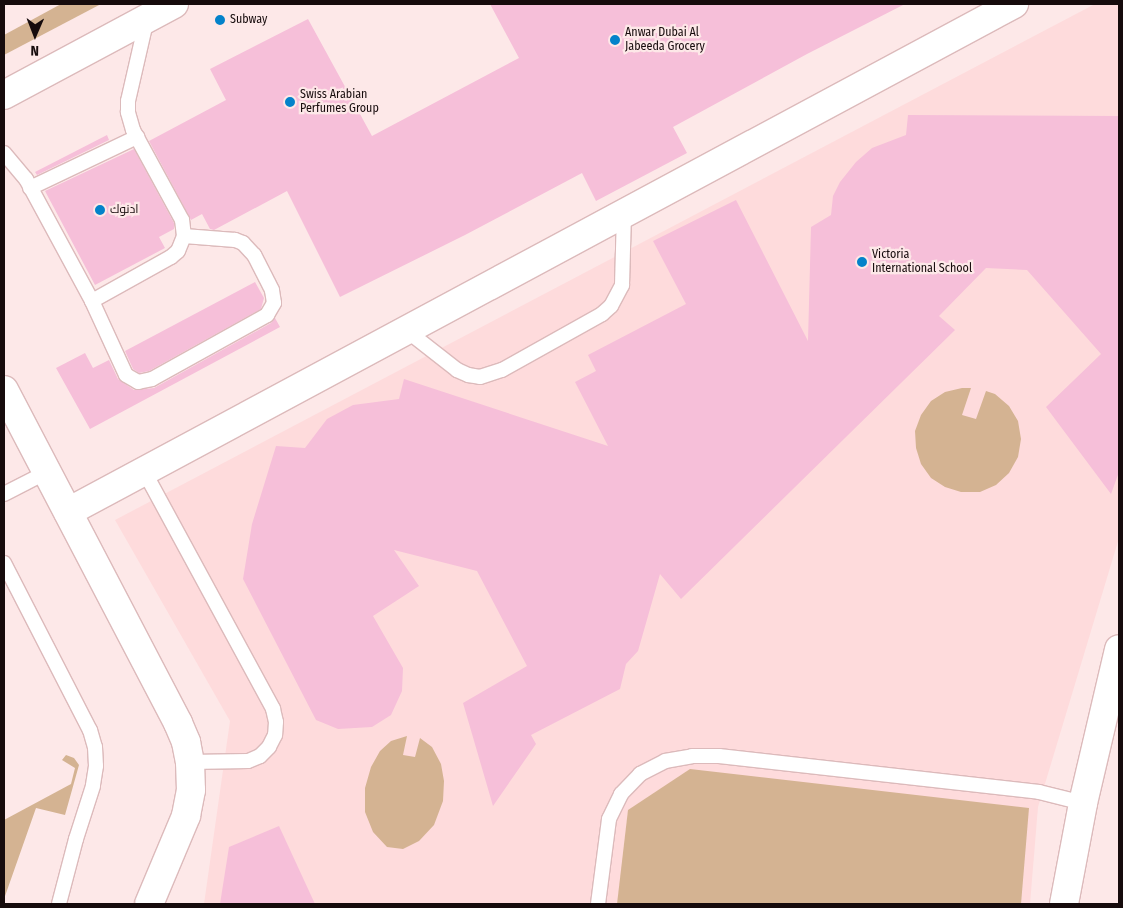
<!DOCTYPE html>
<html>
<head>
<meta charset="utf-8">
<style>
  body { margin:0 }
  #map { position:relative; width:1123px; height:908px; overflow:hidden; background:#fde8e8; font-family:"Fira Sans Condensed",Cairo,sans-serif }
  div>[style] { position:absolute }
  .built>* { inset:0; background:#fedbdc }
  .green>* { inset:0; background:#d4b392 }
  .building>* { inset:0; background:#f6bfd9 }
  .roads { filter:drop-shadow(1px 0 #dcbabb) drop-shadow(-1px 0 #dcbabb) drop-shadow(0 1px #dcbabb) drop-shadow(0 -1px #dcbabb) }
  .service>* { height:14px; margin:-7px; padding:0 7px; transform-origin:7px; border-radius:7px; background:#fff }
  .minor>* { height:28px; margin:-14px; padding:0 14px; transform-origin:14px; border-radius:14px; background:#fff }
  .tertiary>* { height:28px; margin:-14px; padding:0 14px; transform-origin:14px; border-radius:14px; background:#fff }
  .dots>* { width:14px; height:14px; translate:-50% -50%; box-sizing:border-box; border:2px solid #fde8e8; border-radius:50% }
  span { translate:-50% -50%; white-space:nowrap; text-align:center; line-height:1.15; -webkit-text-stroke:4.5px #fde8e8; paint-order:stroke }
  .poi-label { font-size:12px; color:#160b0c }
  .left { translate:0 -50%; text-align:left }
  .frame { position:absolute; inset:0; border:5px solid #160b0c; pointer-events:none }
  .north { position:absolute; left:10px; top:10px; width:50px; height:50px; -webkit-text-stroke:4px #fde8e8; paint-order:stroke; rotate:181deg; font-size:14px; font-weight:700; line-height:20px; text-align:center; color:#160b0c }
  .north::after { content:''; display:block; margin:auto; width:18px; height:22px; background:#160b0c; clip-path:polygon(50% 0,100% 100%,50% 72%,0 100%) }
</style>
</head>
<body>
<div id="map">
  <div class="built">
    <div style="clip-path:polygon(1095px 4px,1119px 4px,1119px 538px,1038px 807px,1030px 904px,204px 904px,230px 721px,115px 520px)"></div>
  </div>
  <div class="green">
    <div style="clip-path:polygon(61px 4px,101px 4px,4px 55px,4px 35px)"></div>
    <div style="clip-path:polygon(962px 388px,971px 388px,962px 415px,976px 419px,986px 391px,995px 394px,1009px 406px,1018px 421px,1021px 439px,1018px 457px,1009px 473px,996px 485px,980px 492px,961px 492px,945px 487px,931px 478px,921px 464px,916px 448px,915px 431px,921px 415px,931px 401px,945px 392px)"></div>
    <div style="clip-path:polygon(407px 736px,403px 755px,415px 757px,420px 738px,432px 747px,441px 764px,444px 781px,443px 801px,434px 825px,419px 841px,403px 849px,387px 847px,373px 832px,365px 812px,365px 788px,371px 767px,380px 751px,391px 741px)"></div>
    <div style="clip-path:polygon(66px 755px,74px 758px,79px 765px,65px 815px,36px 808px,4px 899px,4px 820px,71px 784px,75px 768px,62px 760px)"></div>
    <div style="clip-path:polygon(690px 769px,1029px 808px,1021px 904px,617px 904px,628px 810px)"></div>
  </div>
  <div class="building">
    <div style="clip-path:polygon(490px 4px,905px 4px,807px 54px,673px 127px,687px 153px,596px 201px,582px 173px,465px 235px,340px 297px,287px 191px,214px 230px,210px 229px,202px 214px,191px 220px,149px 141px,226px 100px,210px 69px,308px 19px,372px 136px,519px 58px)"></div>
    <div style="clip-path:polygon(908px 115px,1119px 116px,1119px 472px,1111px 494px,1046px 407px,1101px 354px,1027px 270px,986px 268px,939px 316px,955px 330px,681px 599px,660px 574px,638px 651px,626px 664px,620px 689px,531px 735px,536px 744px,493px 806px,463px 703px,527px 666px,477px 571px,394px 550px,419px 586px,373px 616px,403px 668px,402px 691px,391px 715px,372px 727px,338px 729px,316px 720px,243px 579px,252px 524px,276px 446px,305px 448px,327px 419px,353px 405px,399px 399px,404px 379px,608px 446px,575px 382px,596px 371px,588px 355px,686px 304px,653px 241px,736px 200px,808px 341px,811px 227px,831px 215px,833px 196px,840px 182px,856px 162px,872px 148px,906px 135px)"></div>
    <div style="clip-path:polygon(107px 135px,109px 140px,37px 175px,35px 172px)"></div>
    <div style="clip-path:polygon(134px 149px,174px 223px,174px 229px,159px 237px,165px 248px,95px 285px,45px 191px)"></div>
    <div style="clip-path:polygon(255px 282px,264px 298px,261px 309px,149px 371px,139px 373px,133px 369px,125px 351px)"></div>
    <div style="clip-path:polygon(275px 318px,280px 327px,90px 429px,56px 368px,85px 353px,93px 368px,109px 360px,118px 379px,134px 390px,154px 388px,271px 323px)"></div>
    <div style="clip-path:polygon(279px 826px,315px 904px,220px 904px,229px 847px)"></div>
  </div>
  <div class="roads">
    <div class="service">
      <div style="left:4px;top:153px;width:34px;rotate:50deg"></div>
      <div style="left:26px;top:179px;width:139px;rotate:61.6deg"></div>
      <div style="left:92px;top:301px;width:81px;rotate:65.3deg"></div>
      <div style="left:126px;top:375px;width:14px;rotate:30deg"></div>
      <div style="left:138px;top:382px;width:14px;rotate:-12deg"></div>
      <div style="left:152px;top:379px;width:132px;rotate:-29.1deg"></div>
      <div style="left:267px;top:315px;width:14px;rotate:-60deg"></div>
      <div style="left:274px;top:303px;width:13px;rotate:-99deg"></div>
      <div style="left:272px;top:290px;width:39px;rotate:-117deg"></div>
      <div style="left:254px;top:255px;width:16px;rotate:-133deg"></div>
      <div style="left:243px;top:243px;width:9px;rotate:-159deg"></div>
      <div style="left:235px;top:240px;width:51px;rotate:-175.5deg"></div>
      <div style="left:30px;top:188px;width:119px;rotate:-25.5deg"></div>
      <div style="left:92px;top:301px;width:90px;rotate:-29.1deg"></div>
      <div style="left:171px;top:257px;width:9px;rotate:-41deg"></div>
      <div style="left:178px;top:251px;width:16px;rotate:-68deg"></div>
      <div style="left:184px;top:236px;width:16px;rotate:-97deg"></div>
      <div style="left:182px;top:220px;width:102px;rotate:-118.6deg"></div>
      <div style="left:133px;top:130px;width:19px;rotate:-106deg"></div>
      <div style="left:128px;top:112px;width:11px;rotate:-90deg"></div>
      <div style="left:128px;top:101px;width:85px;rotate:-77.1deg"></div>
      <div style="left:406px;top:330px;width:65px;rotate:38.1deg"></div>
      <div style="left:457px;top:370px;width:12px;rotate:24deg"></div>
      <div style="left:468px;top:375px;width:12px;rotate:9deg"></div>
      <div style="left:480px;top:377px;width:23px;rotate:-18deg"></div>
      <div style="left:502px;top:370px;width:115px;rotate:-29.2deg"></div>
      <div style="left:602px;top:314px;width:12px;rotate:-42deg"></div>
      <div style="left:611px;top:306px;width:24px;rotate:-62deg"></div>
      <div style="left:622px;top:285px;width:71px;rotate:-88.4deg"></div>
      <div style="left:144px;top:471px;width:271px;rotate:61.5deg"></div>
      <div style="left:273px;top:709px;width:13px;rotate:77deg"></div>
      <div style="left:276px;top:722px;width:13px;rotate:94deg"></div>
      <div style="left:275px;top:735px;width:13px;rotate:117deg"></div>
      <div style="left:269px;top:747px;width:13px;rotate:135deg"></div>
      <div style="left:260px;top:756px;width:13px;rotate:157deg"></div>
      <div style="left:248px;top:761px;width:58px;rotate:179deg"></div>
      <div style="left:4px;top:494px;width:48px;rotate:-27.1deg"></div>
      <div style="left:4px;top:563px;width:188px;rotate:62.8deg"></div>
      <div style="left:90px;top:730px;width:18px;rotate:74deg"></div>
      <div style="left:95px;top:747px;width:19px;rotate:87deg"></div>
      <div style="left:96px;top:766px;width:20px;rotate:99deg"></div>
      <div style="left:93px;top:786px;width:56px;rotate:107.8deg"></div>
      <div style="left:76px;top:839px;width:67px;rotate:104.7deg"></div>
      <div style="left:598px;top:904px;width:86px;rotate:-82.6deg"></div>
      <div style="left:609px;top:819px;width:28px;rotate:-64deg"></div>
      <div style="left:621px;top:794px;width:28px;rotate:-46deg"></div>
      <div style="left:640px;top:774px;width:28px;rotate:-27deg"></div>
      <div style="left:665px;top:761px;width:27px;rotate:-10deg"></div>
      <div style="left:692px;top:756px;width:27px"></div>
      <div style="left:719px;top:756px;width:322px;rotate:6.4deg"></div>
      <div style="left:1039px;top:792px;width:45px;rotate:14deg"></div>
    </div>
    <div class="minor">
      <div style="left:68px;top:512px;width:1074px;rotate:-28.24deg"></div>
      <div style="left:1064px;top:904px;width:103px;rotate:-79.3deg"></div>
      <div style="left:1083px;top:803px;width:158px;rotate:-76.8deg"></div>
    </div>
    <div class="tertiary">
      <div style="left:4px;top:95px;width:193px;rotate:-28.2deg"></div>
      <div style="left:4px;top:390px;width:376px;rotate:62.4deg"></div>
      <div style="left:178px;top:723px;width:21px;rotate:67deg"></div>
      <div style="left:186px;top:742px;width:20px;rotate:79deg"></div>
      <div style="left:190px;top:762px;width:28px;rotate:88deg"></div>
      <div style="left:191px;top:790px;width:26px;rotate:101deg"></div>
      <div style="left:186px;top:816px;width:95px;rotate:112.8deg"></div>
    </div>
  </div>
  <div class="dots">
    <div style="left:220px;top:20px;background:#0382ca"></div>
    <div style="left:615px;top:40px;background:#0382ca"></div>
    <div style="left:290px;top:102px;background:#0382ca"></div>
    <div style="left:100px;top:210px;background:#0382ca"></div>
    <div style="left:862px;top:262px;background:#0382ca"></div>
  </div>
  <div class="poi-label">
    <span class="left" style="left:230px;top:20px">Subway</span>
    <span class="left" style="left:625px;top:40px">Anwar Dubai Al<br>Jabeeda Grocery</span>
    <span class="left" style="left:300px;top:102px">Swiss Arabian<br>Perfumes Group</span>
    <span class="left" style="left:110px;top:210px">ادنوك</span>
    <span class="left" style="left:872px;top:262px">Victoria<br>International School</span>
  </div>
  <div class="frame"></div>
  <div class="north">N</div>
</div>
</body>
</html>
